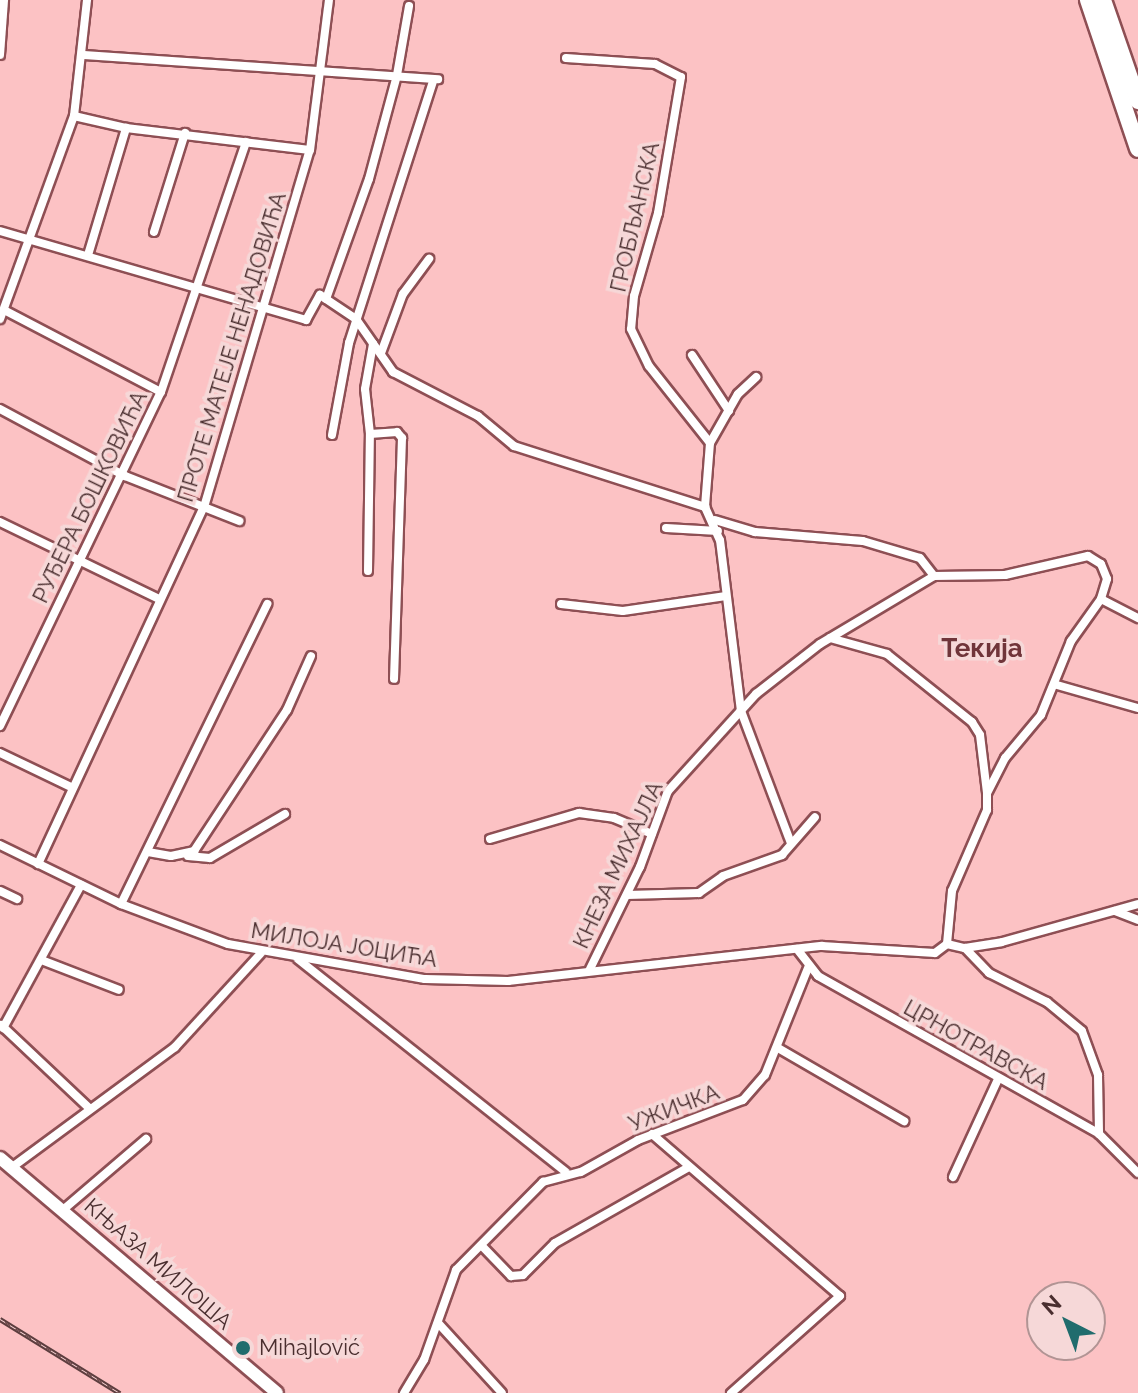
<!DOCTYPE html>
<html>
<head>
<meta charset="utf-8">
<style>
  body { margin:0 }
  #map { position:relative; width:1138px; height:1393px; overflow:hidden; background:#fcc2c4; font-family:Raleway,sans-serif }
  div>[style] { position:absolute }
  .roads { filter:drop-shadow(2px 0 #8e4f54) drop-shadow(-2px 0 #8e4f54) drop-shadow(0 2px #8e4f54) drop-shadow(0 -2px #8e4f54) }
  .minor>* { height:8px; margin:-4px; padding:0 4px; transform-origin:4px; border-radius:4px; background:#fff }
  .secondary>* { height:12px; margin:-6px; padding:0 6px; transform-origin:6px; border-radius:6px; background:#fff }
  .motorway>* { height:16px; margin:-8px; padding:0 8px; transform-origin:8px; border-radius:8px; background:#fff }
  .rail>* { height:5px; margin-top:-2.5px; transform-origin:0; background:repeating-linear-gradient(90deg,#f6d8d8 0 6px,#5d3e3f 0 12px); box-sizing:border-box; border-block:2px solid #5d3e3f }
  .dots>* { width:22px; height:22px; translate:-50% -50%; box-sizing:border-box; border:4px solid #f6d8d8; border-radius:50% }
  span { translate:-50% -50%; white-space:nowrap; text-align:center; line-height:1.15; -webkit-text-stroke:7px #f6d8d8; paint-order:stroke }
  .street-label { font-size:22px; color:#4a2e2f }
  .poi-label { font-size:22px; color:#4a2e2f }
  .left { translate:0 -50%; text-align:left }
  .quarter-label { font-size:26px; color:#70353a; font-weight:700 }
  .north { position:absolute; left:1026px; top:1281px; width:80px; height:80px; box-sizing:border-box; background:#f6d8d8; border:2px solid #b19494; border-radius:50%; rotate:318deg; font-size:22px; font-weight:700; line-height:32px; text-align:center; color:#4a2e2f }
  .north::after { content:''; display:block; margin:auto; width:28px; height:36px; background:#206c6d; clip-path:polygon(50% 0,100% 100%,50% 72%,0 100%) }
</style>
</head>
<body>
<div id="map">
  <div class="roads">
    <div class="minor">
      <div style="left:0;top:55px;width:55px;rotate:-85.8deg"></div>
      <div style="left:84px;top:55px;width:355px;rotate:3.9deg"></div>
      <div style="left:566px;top:58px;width:89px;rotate:3.9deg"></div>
      <div style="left:655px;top:64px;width:29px;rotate:27deg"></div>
      <div style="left:681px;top:77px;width:138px;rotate:99.6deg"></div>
      <div style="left:658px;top:213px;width:86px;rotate:106.1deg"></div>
      <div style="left:634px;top:296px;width:33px;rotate:95deg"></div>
      <div style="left:631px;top:329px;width:41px;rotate:64.1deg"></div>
      <div style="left:649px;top:366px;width:98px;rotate:51.6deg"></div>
      <div style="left:710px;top:443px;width:64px;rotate:94.5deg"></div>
      <div style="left:74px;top:116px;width:53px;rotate:13deg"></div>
      <div style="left:126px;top:128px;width:185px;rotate:6.8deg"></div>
      <div style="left:0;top:231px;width:319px;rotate:16.2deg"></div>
      <div style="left:306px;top:320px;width:29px;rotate:-61deg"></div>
      <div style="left:320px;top:295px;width:43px;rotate:33.7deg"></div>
      <div style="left:356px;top:319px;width:65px;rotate:55.1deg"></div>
      <div style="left:393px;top:372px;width:96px;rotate:27.4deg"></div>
      <div style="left:478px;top:416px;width:47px;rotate:39.8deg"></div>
      <div style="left:514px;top:446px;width:201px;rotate:17.7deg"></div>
      <div style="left:705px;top:507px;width:36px;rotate:66deg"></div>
      <div style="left:720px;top:540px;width:172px;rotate:83deg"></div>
      <div style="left:741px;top:711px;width:141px;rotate:69.3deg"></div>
      <div style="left:154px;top:232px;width:104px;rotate:-72.6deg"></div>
      <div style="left:88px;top:255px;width:133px;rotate:-73.3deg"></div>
      <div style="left:326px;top:299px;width:127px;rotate:-70.3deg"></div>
      <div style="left:369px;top:179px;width:108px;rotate:-74.9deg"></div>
      <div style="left:397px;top:75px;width:70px;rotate:-80.1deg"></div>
      <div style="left:4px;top:310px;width:177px;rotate:27.6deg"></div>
      <div style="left:0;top:319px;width:216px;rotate:-70deg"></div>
      <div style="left:74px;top:116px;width:117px;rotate:-83.6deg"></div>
      <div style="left:381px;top:353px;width:63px;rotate:-69.6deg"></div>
      <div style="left:403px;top:294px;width:44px;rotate:-53.4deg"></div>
      <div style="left:692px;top:355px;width:67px;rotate:56.5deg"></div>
      <div style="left:0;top:409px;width:142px;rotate:28.2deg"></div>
      <div style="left:125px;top:476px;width:123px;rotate:21.5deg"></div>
      <div style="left:370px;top:434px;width:27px;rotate:-4deg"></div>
      <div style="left:397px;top:432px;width:8px;rotate:50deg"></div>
      <div style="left:402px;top:438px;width:241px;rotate:91.9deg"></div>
      <div style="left:332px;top:435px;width:94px;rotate:-79.5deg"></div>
      <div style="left:349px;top:343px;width:277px;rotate:-72.2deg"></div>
      <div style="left:710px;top:443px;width:56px;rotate:-60.3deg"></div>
      <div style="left:738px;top:394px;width:25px;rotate:-43deg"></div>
      <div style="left:715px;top:520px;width:42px;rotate:16.7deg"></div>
      <div style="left:755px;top:532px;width:108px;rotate:4.8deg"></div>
      <div style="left:863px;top:541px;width:59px;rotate:16.6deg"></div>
      <div style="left:920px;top:558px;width:23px;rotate:52deg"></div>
      <div style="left:0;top:522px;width:177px;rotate:25.8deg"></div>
      <div style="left:666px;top:528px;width:52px;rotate:3.3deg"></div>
      <div style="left:368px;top:571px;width:137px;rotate:-89.2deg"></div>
      <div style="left:370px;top:434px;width:45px;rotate:-96.3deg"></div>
      <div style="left:365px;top:389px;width:46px;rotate:-79.9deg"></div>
      <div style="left:1101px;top:599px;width:42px;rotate:27.2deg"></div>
      <div style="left:561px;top:604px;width:62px;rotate:6.4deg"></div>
      <div style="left:623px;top:611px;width:104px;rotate:-8.3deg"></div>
      <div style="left:830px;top:638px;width:59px;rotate:15.7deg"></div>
      <div style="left:887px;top:654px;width:109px;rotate:38.7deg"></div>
      <div style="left:972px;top:722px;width:15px;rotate:58deg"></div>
      <div style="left:980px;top:735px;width:58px;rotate:83.1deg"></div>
      <div style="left:1057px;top:685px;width:84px;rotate:15.9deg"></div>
      <div style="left:0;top:726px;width:371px;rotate:-64.3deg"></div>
      <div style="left:161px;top:392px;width:264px;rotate:-71.2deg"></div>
      <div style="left:0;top:753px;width:79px;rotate:25.6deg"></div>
      <div style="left:490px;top:839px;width:93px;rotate:-16.3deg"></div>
      <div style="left:579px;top:813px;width:35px;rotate:8deg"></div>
      <div style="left:614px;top:818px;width:41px;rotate:22.8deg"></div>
      <div style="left:0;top:845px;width:135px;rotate:26deg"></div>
      <div style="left:121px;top:904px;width:114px;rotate:20.5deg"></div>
      <div style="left:228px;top:944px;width:200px;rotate:10.1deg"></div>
      <div style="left:425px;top:979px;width:83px;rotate:1.4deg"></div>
      <div style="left:508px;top:981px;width:316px;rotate:-6.4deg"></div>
      <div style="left:822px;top:946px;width:113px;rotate:3.5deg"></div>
      <div style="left:935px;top:953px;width:15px;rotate:-37deg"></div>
      <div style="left:947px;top:944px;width:18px;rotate:13deg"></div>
      <div style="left:965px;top:948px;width:37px;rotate:-9deg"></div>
      <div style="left:1002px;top:942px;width:141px;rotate:-15.6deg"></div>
      <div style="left:148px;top:852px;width:23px;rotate:10deg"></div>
      <div style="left:171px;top:856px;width:24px;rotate:-12deg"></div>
      <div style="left:194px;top:851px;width:169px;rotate:-56.6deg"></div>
      <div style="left:287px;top:710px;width:59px;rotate:-66deg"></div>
      <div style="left:188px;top:856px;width:22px;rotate:5deg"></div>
      <div style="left:210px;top:858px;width:87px;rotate:-30.4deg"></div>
      <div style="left:38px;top:864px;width:394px;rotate:-65.1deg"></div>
      <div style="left:204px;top:507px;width:372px;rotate:-73.5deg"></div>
      <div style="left:310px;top:150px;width:151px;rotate:-82.8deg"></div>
      <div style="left:0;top:891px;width:19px;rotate:25deg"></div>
      <div style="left:627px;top:895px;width:72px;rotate:-1.6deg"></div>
      <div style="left:699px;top:893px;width:29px;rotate:-35deg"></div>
      <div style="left:723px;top:876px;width:63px;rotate:-19.6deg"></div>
      <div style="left:782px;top:855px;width:50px;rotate:-49deg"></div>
      <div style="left:121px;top:904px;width:334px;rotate:-64deg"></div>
      <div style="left:1115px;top:911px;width:25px;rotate:21deg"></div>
      <div style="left:965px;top:948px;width:35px;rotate:46deg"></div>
      <div style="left:989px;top:973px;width:65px;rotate:26.6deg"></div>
      <div style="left:1047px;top:1002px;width:45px;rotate:39.6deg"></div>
      <div style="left:1082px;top:1031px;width:47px;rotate:70deg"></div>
      <div style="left:1098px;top:1075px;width:59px;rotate:89deg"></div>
      <div style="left:797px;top:949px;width:34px;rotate:52deg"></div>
      <div style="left:818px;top:976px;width:322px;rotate:29.3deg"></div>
      <div style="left:1099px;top:1134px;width:55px;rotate:45deg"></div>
      <div style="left:298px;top:959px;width:342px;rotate:38.5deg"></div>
      <div style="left:44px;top:961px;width:80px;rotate:21.1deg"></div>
      <div style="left:589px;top:971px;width:116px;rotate:-63.9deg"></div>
      <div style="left:640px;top:867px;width:81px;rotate:-69.8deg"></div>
      <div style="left:668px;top:791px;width:131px;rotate:-47.8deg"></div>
      <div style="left:756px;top:694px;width:81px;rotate:-38deg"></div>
      <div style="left:820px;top:644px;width:133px;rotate:-30.8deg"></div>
      <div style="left:934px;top:576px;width:71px;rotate:-0.8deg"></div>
      <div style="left:1005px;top:575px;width:85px;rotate:-12.9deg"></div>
      <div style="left:1088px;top:556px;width:15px;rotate:32deg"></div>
      <div style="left:1101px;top:564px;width:16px;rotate:68deg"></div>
      <div style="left:1107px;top:579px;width:21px;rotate:107deg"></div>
      <div style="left:1101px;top:599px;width:52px;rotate:125.5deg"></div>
      <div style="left:1071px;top:641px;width:80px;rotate:112.1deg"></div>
      <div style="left:1041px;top:715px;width:56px;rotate:129.9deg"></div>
      <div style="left:1005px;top:758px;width:39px;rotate:117deg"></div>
      <div style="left:987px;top:793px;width:17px;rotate:90deg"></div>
      <div style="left:987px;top:810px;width:88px;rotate:113.4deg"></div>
      <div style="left:952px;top:891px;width:53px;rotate:95.4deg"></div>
      <div style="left:1px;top:1025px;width:121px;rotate:43.3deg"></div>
      <div style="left:3px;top:1028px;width:163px;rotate:-61.4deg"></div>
      <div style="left:778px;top:1048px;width:146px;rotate:30.1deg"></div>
      <div style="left:652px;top:1134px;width:248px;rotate:40.8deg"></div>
      <div style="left:840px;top:1296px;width:146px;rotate:138.3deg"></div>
      <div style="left:11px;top:1168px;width:204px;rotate:-36.4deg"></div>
      <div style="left:175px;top:1047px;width:127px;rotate:-47.5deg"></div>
      <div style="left:953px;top:1177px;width:108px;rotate:-65.3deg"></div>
      <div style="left:64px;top:1209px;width:108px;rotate:-40.5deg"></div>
      <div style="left:482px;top:1246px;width:42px;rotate:46deg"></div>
      <div style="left:511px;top:1276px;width:12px;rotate:-5deg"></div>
      <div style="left:523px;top:1275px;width:45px;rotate:-45deg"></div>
      <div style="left:555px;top:1243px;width:152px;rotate:-29.6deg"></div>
      <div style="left:439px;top:1324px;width:93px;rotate:47.6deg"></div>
      <div style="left:404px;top:1393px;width:39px;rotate:-59deg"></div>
      <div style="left:424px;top:1360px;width:96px;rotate:-70.4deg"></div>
      <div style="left:456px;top:1270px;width:124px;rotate:-45.3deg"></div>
      <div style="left:543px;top:1182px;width:39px;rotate:-15deg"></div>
      <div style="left:581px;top:1172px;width:65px;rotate:-29.3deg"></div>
      <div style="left:638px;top:1140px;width:112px;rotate:-20.9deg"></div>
      <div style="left:743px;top:1100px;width:33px;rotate:-49deg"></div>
      <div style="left:765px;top:1075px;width:115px;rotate:-68.1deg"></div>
    </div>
    <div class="secondary">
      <div style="left:0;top:1158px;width:363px;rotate:40.3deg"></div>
    </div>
    <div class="motorway">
      <div style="left:1088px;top:0;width:157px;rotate:71.4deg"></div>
      <div style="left:1103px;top:0;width:107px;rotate:70.9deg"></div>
    </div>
  </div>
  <div class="rail">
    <div style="left:0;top:1319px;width:141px;rotate:31.7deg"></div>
  </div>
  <div class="dots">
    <div style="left:243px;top:1348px;background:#206c6d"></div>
  </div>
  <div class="street-label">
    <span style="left:635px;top:217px;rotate:-77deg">ГРОБЉАНСКА</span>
    <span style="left:232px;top:347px;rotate:-73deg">ПРОТЕ МАТЕЈЕ НЕНАДОВИЋА</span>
    <span style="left:90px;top:497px;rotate:-64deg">РУЂЕРА БОШКОВИЋА</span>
    <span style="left:618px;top:865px;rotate:-65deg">КНЕЗА МИХАЈЛА</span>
    <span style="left:344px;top:945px;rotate:9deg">МИЛОЈА ЈОЦИЋА</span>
    <span style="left:976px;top:1045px;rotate:29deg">ЦРНОТРАВСКА</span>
    <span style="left:674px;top:1108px;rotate:-21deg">УЖИЧКА</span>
    <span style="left:158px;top:1264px;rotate:41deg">КЊАЗА МИЛОША</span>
  </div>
  <div class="poi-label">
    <span class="left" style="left:259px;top:1348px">Mihajlović</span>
  </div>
  <div class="quarter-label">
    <span style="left:982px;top:649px">Текија</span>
  </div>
  <div class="north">N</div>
</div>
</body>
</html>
